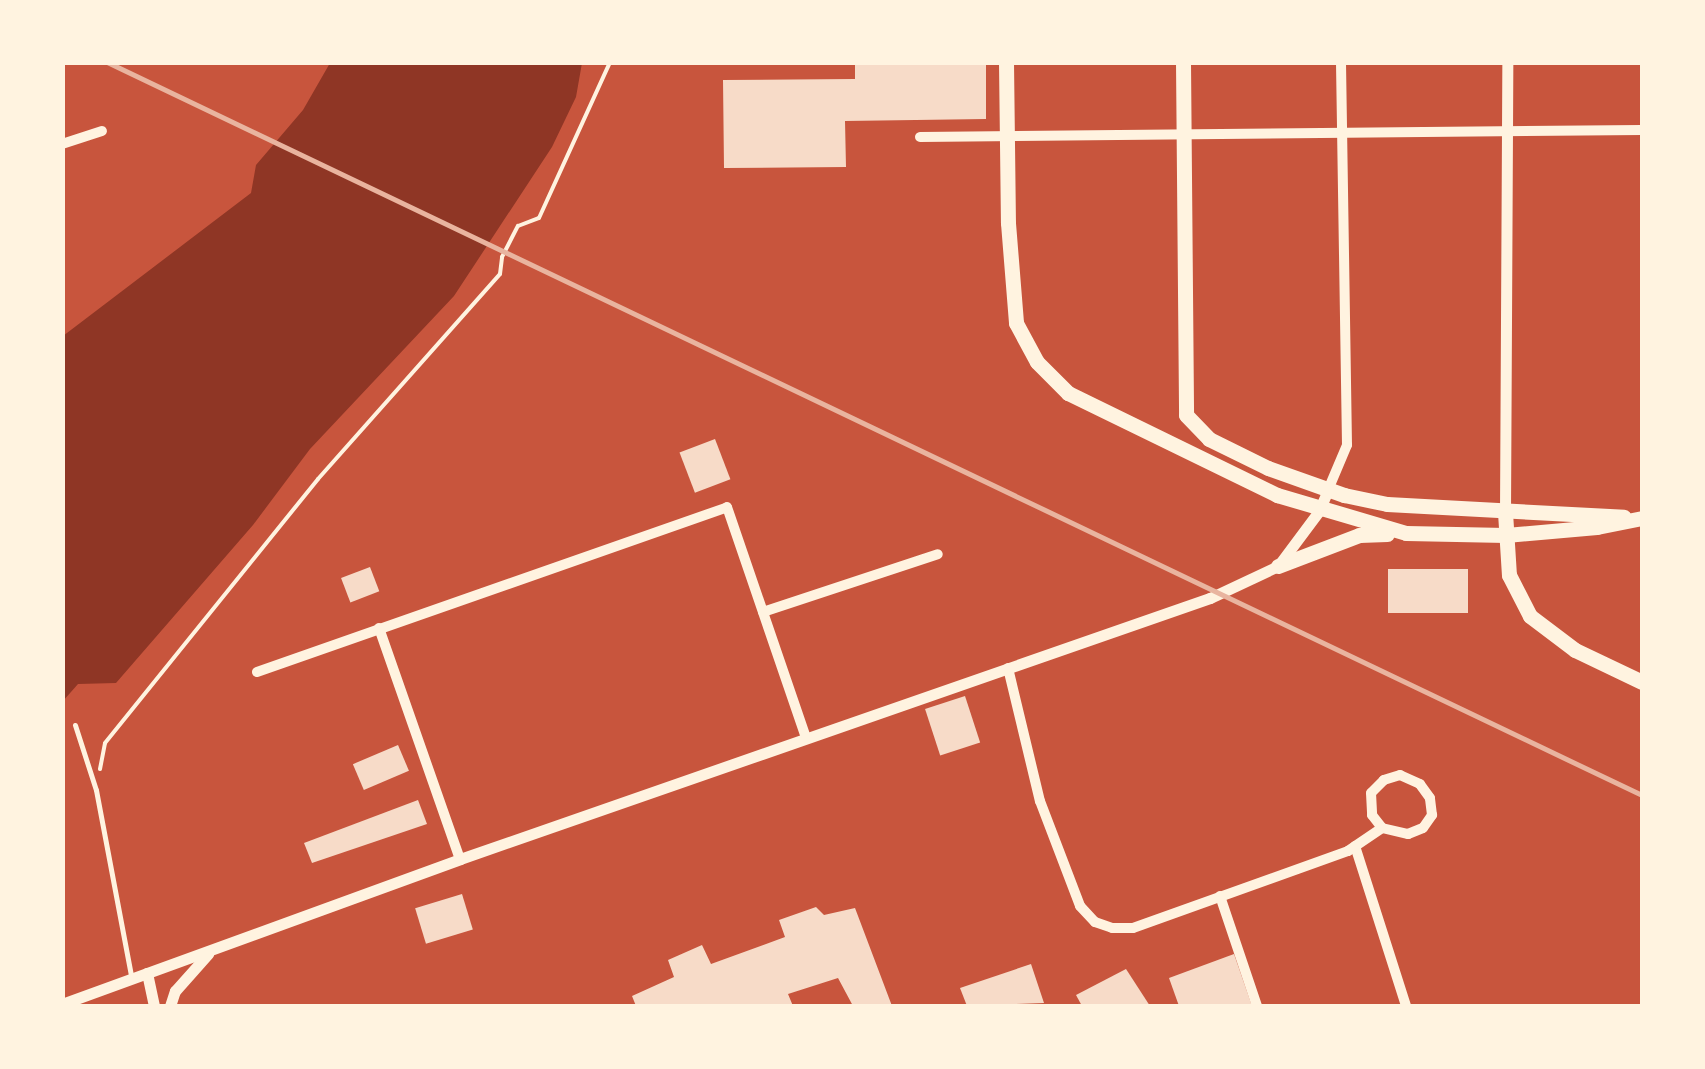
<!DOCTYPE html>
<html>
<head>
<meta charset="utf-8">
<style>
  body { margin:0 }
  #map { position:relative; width:1705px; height:1069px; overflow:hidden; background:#c8553d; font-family:Signika,sans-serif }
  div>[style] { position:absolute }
  .water>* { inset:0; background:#8f3625 }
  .building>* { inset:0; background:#f7dbc8; transform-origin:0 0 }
  .path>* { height:4px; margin:-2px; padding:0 2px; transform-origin:2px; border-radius:2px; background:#fff3e0 }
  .service>* { height:5px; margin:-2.5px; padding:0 2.5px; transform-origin:2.5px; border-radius:2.5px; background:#fff3e0 }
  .minor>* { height:10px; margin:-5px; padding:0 5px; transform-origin:5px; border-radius:5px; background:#fff3e0 }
  .tertiary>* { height:11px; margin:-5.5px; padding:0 5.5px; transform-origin:5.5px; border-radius:5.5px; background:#fff3e0 }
  .primary>* { height:15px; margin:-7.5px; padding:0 7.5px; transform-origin:7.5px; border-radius:7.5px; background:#fff3e0 }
  .rail>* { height:5px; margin:-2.5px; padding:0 2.5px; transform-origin:2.5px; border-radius:2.5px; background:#e9b49f }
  span { translate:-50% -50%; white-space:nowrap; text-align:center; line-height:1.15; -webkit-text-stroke:8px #fff3e0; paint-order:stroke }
  .frame { position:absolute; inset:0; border:65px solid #fff3e0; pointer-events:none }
</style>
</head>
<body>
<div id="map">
  <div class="water">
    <div style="clip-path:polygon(330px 63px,582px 63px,576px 97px,552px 147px,454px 296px,310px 449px,253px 525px,116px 683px,78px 684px,63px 701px,63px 336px,251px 193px,256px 165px,303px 110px)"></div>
  </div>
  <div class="building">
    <div style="clip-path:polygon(855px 62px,986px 62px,986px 119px,845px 121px,846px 167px,724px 168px,723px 80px,855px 79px)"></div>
    <div style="left:715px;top:439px;width:43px;height:38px;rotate:69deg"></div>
    <div style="left:370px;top:567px;width:26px;height:31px;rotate:69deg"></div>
    <div style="left:1468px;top:569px;width:44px;height:80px;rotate:90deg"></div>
    <div style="left:965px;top:696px;width:49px;height:42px;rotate:72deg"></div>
    <div style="left:398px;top:745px;width:28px;height:49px;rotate:67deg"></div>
    <div style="clip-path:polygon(418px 800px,427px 824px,312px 863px,304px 843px)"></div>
    <div style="left:462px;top:894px;width:37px;height:49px;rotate:73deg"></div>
    <div style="clip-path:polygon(816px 907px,824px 915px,855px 908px,892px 1006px,853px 1006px,838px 978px,788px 994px,793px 1006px,636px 1006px,632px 996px,674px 977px,668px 960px,702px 945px,711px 964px,785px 937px,779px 920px)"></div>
    <div style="clip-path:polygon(1234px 954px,1252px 1006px,1179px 1006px,1169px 978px)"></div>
    <div style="clip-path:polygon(1031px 964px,1044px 1003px,967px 1006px,960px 988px)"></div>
    <div style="clip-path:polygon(1126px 969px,1150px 1006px,1082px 1006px,1076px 995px)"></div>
  </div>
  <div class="path">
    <div style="left:100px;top:769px;width:26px;rotate:-79deg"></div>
    <div style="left:105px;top:743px;width:339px;rotate:-51.1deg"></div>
    <div style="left:318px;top:479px;width:274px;rotate:-48.4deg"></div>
    <div style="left:500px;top:274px;width:17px;rotate:-83deg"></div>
    <div style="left:502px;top:257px;width:35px;rotate:-63deg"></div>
    <div style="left:518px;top:226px;width:22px;rotate:-21deg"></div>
    <div style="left:539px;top:218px;width:171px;rotate:-65.5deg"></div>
  </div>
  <div class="service">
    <div style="left:75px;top:725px;width:68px;rotate:72.1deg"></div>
    <div style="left:96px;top:790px;width:189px;rotate:79.3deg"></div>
  </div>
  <div class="minor">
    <div style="left:920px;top:137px;width:722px;rotate:-0.56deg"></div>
    <div style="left:62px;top:144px;width:42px;rotate:-18deg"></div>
    <div style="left:1328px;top:490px;width:49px;rotate:-67.1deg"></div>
    <div style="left:1347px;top:445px;width:383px;rotate:-90.9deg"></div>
    <div style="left:763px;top:612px;width:184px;rotate:-18.3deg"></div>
    <div style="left:379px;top:628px;width:245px;rotate:70.7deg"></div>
    <div style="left:1008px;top:668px;width:137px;rotate:76.5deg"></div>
    <div style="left:1040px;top:801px;width:112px;rotate:69.1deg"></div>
    <div style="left:1080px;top:906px;width:22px;rotate:47deg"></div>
    <div style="left:1095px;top:922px;width:18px;rotate:19deg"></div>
    <div style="left:1112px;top:928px;width:21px"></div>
    <div style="left:1133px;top:928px;width:228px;rotate:-19.7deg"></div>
    <div style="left:1348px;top:851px;width:41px;rotate:-34.1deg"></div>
    <div style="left:1382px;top:828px;width:27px;rotate:13deg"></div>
    <div style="left:1408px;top:834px;width:16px;rotate:-22deg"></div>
    <div style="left:1423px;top:828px;width:16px;rotate:-55deg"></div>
    <div style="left:1432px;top:815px;width:17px;rotate:-97deg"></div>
    <div style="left:1430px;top:798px;width:17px;rotate:-126deg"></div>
    <div style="left:1420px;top:784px;width:22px;rotate:-156deg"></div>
    <div style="left:1400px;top:775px;width:17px;rotate:163deg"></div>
    <div style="left:1384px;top:780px;width:18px;rotate:135deg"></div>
    <div style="left:1371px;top:793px;width:22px;rotate:87deg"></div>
    <div style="left:1372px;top:815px;width:16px;rotate:52deg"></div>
    <div style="left:257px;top:672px;width:498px;rotate:-19.3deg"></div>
    <div style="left:727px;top:507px;width:244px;rotate:71.1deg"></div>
    <div style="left:1355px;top:846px;width:168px;rotate:72.3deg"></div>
    <div style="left:1220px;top:896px;width:116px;rotate:71.4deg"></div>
  </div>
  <div class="tertiary">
    <div style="left:1505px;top:512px;width:450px;rotate:-89.7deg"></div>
    <div style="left:147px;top:973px;width:34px;rotate:78deg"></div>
    <div style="left:62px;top:1004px;width:424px;rotate:-20deg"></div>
    <div style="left:460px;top:859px;width:794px;rotate:-19.19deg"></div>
    <div style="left:1210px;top:598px;width:75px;rotate:-25.2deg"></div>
    <div style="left:1278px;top:566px;width:69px;rotate:-53.3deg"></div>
    <div style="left:1319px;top:511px;width:23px;rotate:-67deg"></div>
    <div style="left:170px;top:1006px;width:16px;rotate:-72deg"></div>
    <div style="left:175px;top:991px;width:50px;rotate:-48.3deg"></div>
  </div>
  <div class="primary">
    <div style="left:1006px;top:62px;width:161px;rotate:89.3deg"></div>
    <div style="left:1008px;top:223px;width:100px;rotate:85.4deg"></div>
    <div style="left:1016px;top:323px;width:44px;rotate:61.7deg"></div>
    <div style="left:1037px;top:362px;width:44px;rotate:45deg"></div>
    <div style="left:1068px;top:393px;width:233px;rotate:26deg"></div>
    <div style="left:1277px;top:495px;width:134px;rotate:16.4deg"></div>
    <div style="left:1406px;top:533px;width:100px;rotate:1.1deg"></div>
    <div style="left:1506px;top:535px;width:91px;rotate:-5deg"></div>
    <div style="left:1597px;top:527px;width:46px;rotate:-11.3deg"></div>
    <div style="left:1183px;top:62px;width:353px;rotate:89.5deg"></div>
    <div style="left:1186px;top:415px;width:33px;rotate:46deg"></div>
    <div style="left:1209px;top:439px;width:66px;rotate:26.2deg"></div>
    <div style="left:1268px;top:468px;width:81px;rotate:19.6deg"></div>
    <div style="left:1344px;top:495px;width:44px;rotate:11.8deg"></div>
    <div style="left:1387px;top:504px;width:237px;rotate:3.1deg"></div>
    <div style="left:1505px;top:512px;width:63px;rotate:86.4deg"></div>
    <div style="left:1509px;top:575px;width:46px;rotate:62.9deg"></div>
    <div style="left:1530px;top:616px;width:56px;rotate:37.1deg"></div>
    <div style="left:1575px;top:650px;width:74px;rotate:25.5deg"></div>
    <div style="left:1278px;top:566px;width:87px;rotate:-20.9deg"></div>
    <div style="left:1359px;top:535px;width:28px;rotate:-2deg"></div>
  </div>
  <div class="rail">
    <div style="left:107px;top:62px;width:1701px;rotate:25.53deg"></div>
  </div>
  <div class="frame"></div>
</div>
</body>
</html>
